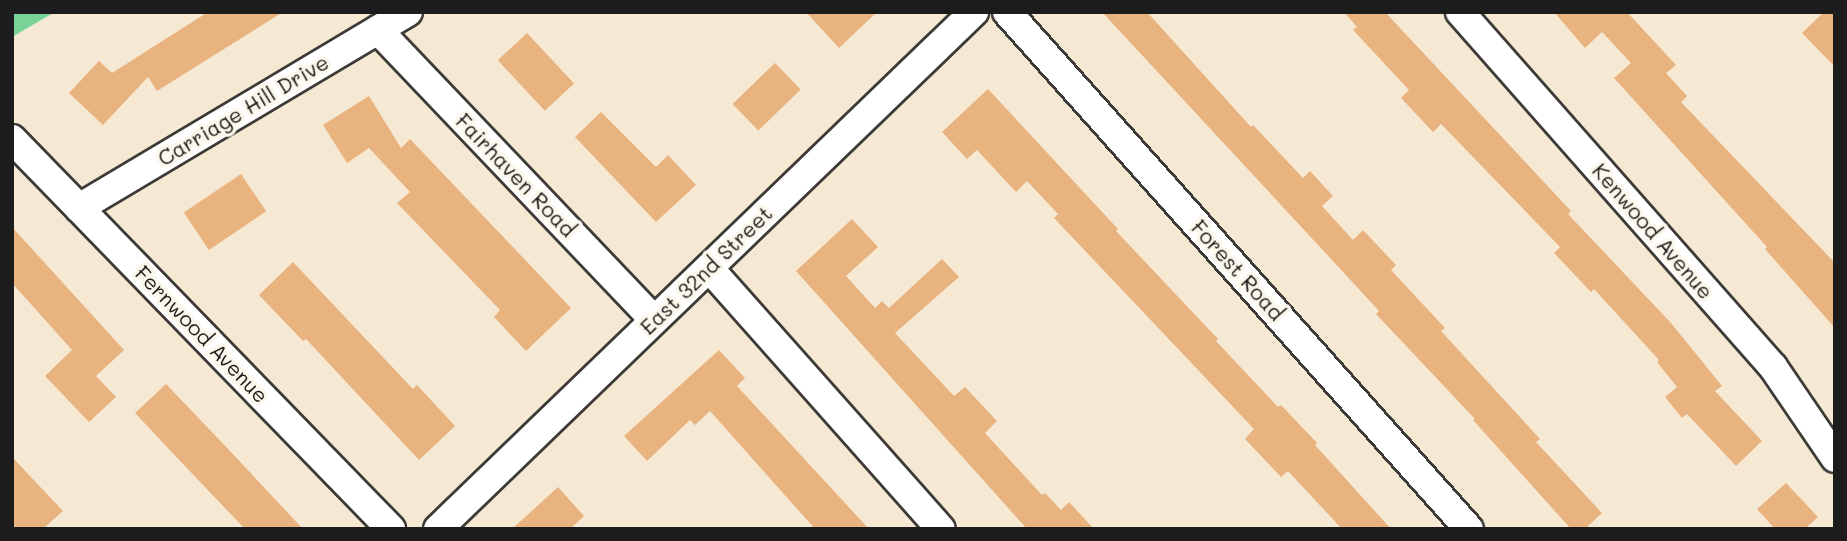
<!DOCTYPE html>
<html>
<head>
<meta charset="utf-8">
<style>
  body { margin:0 }
  #map { position:relative; width:1847px; height:541px; overflow:hidden; background:#f6e9d3; font-family:Mali,sans-serif }
  div>[style] { position:absolute }
  .green>* { inset:0; background:#79d298 }
  .building>* { inset:0; background:#e9b380; transform-origin:0 0 }
  .roads { filter:drop-shadow(2px 0 #3d3b37) drop-shadow(-2px 0 #3d3b37) drop-shadow(0 2px #3d3b37) drop-shadow(0 -2px #3d3b37) }
  .minor>* { height:28px; margin:-14px; padding:0 14px; transform-origin:14px; border-radius:14px; background:#fff }
  span { translate:-50% -50%; white-space:nowrap; text-align:center; line-height:1.15; -webkit-text-stroke:7px #fbf7ec; paint-order:stroke }
  .street-label { font-size:21px; color:#1c1c1c }
  .frame { position:absolute; inset:0; border:14px solid #1c1c1c; pointer-events:none }
</style>
</head>
<body>
<div id="map">
  <div class="green">
    <div style="clip-path:polygon(12px 12px,55px 12px,12px 37px)"></div>
  </div>
  <div class="building">
    <div style="clip-path:polygon(208px 12px,283px 12px,157px 91px,148px 77px,103px 125px,69px 93px,99px 61px,112px 73px)"></div>
    <div style="clip-path:polygon(806px 12px,877px 12px,839px 48px)"></div>
    <div style="clip-path:polygon(1102px 12px,1147px 12px,1251px 127px,1253px 125px,1303px 178px,1310px 171px,1333px 196px,1322px 206px,1353px 240px,1363px 230px,1396px 265px,1391px 270px,1445px 328px,1441px 331px,1540px 439px,1536px 442px,1602px 513px,1585px 529px,1571px 529px,1473px 420px,1475px 419px,1376px 314px,1379px 311px,1332px 260px)"></div>
    <div style="clip-path:polygon(1344px 12px,1385px 12px,1571px 211px,1568px 214px,1671px 323px,1722px 386px,1715px 391px,1762px 441px,1736px 466px,1687px 414px,1682px 418px,1665px 397px,1677px 387px,1657px 362px,1659px 360px,1594px 289px,1591px 292px,1554px 253px,1560px 247px,1441px 124px,1433px 132px,1401px 98px,1409px 90px,1353px 30px,1357px 27px)"></div>
    <div style="clip-path:polygon(1554px 12px,1627px 12px,1676px 65px,1666px 73px,1687px 96px,1681px 102px,1835px 263px,1835px 328px,1765px 249px,1767px 247px,1614px 78px,1631px 63px,1602px 32px,1585px 48px)"></div>
    <div style="clip-path:polygon(1824px 12px,1835px 12px,1835px 67px,1802px 33px)"></div>
    <div style="left:527px;top:33px;width:69px;height:40px;rotate:47deg"></div>
    <div style="left:775px;top:63px;width:37px;height:59px;rotate:46deg"></div>
    <div style="clip-path:polygon(988px 89px,1118px 229px,1116px 231px,1218px 339px,1216px 341px,1278px 407px,1281px 405px,1317px 443px,1315px 445px,1391px 529px,1342px 529px,1288px 471px,1281px 477px,1245px 439px,1254px 429px,1054px 218px,1058px 214px,1027px 181px,1016px 192px,977px 150px,967px 159px,942px 132px)"></div>
    <div style="clip-path:polygon(369px 96px,401px 148px,410px 139px,571px 308px,526px 351px,494px 317px,500px 310px,397px 203px,410px 192px,369px 148px,347px 163px,323px 125px)"></div>
    <div style="clip-path:polygon(601px 112px,656px 167px,668px 155px,696px 185px,656px 222px,575px 137px)"></div>
    <div style="left:241px;top:174px;width:45px;height:69px;rotate:56deg"></div>
    <div style="clip-path:polygon(852px 219px,878px 247px,846px 276px,875px 308px,882px 301px,889px 308px,942px 259px,959px 277px,895px 333px,954px 396px,965px 387px,997px 421px,985px 433px,1042px 495px,1045px 493px,1061px 510px,1069px 502px,1094px 529px,1027px 529px,796px 271px)"></div>
    <div style="clip-path:polygon(12px 227px,124px 350px,96px 376px,116px 397px,89px 422px,45px 376px,72px 350px,12px 283px)"></div>
    <div style="clip-path:polygon(293px 262px,413px 389px,417px 385px,455px 426px,419px 460px,306px 339px,303px 341px,259px 295px)"></div>
    <div style="clip-path:polygon(719px 350px,745px 378px,737px 386px,869px 529px,815px 529px,710px 411px,695px 425px,690px 420px,647px 461px,624px 436px)"></div>
    <div style="clip-path:polygon(166px 384px,230px 451px,303px 529px,245px 529px,182px 463px,135px 413px)"></div>
    <div style="clip-path:polygon(12px 457px,63px 511px,43px 529px,12px 529px)"></div>
    <div style="clip-path:polygon(1786px 483px,1818px 517px,1805px 529px,1775px 529px,1757px 509px)"></div>
    <div style="clip-path:polygon(558px 487px,584px 516px,570px 529px,512px 529px)"></div>
  </div>
  <div class="roads">
    <div class="minor">
      <div style="left:1007px;top:12px;width:693px;rotate:48.22deg"></div>
      <div style="left:1460px;top:12px;width:473px;rotate:48.6deg"></div>
      <div style="left:1773px;top:367px;width:110px;rotate:55.7deg"></div>
      <div style="left:378px;top:30px;width:400px;rotate:46.4deg"></div>
      <div style="left:12px;top:139px;width:544px;rotate:45.82deg"></div>
      <div style="left:79px;top:208px;width:383px;rotate:-30.8deg"></div>
      <div style="left:709px;top:268px;width:349px;rotate:48.4deg"></div>
      <div style="left:438px;top:529px;width:745px;rotate:-43.97deg"></div>
    </div>
  </div>
  <div class="street-label">
    <span style="left:243px;top:110px;rotate:-31deg">Carriage Hill Drive</span>
    <span style="left:516px;top:175px;rotate:46deg">Fairhaven Road</span>
    <span style="left:1653px;top:231px;rotate:49deg">Kenwood Avenue</span>
    <span style="left:706px;top:270px;rotate:-44deg">East 32nd Street</span>
    <span style="left:1238px;top:270px;rotate:48deg">Forest Road</span>
    <span style="left:202px;top:334px;rotate:46deg">Fernwood Avenue</span>
  </div>
  <div class="frame"></div>
</div>
</body>
</html>
